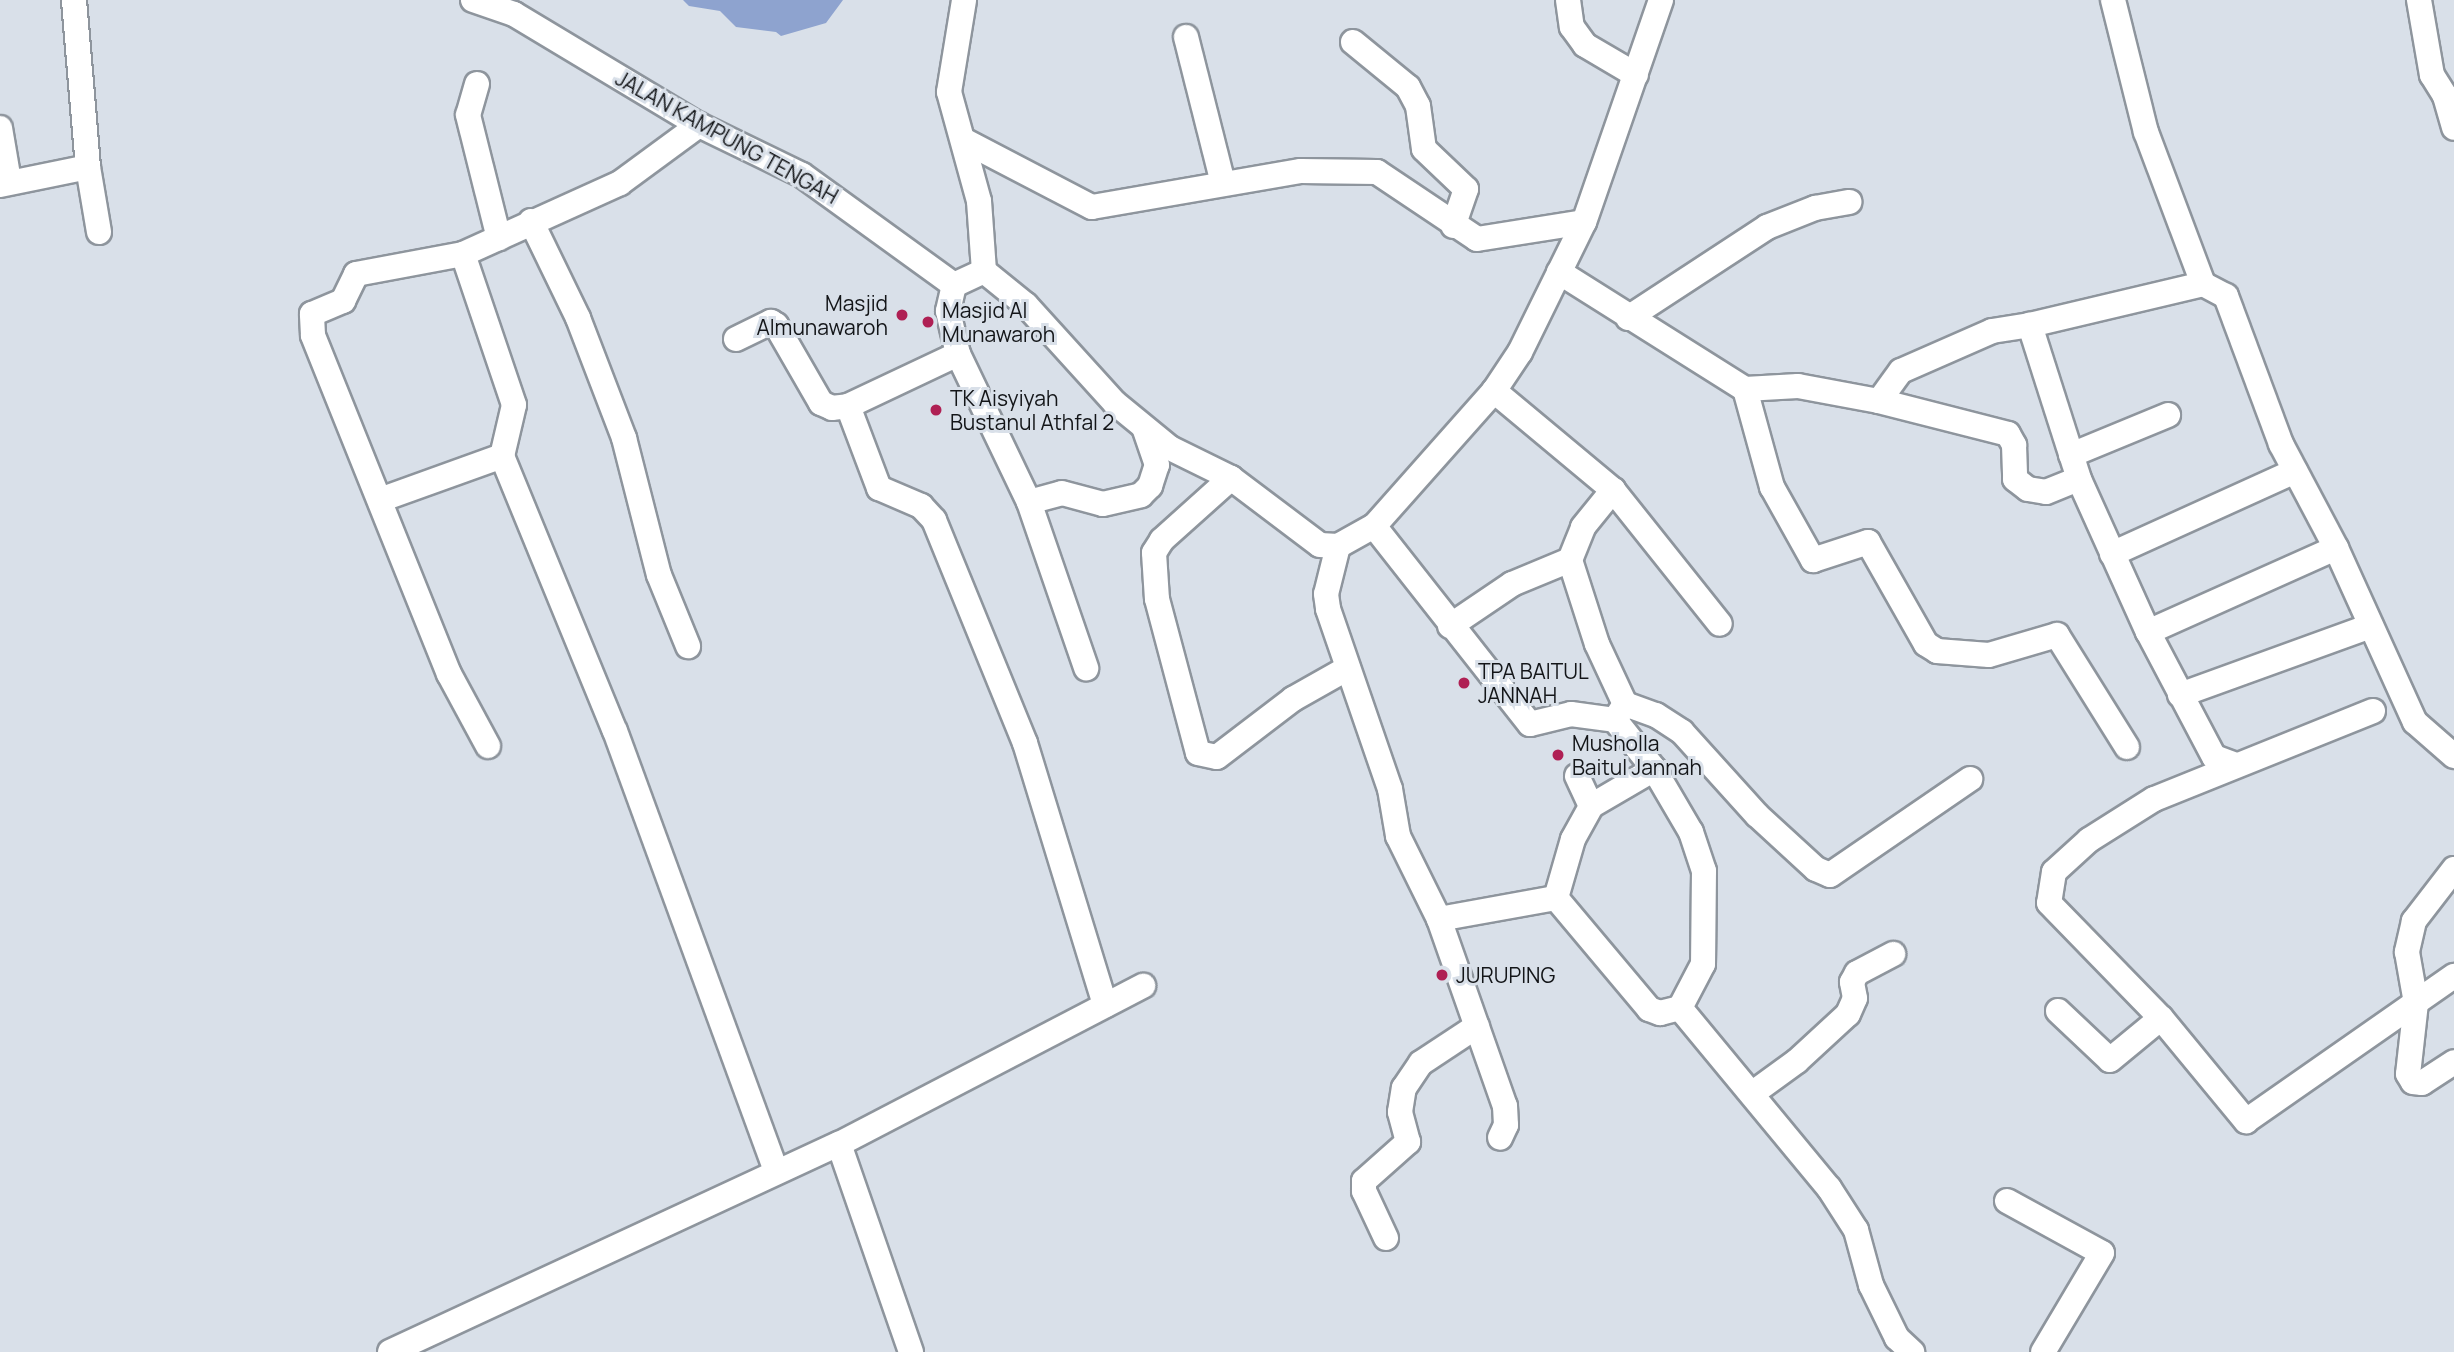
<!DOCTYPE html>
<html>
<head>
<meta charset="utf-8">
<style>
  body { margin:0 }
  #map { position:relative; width:2454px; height:1352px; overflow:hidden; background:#d9e0e9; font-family:Manrope,sans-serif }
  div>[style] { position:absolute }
  .water>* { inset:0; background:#8ea3cf }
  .roads { filter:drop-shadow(2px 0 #8e959d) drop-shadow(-2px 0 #8e959d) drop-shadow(0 2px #8e959d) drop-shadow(0 -2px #8e959d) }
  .minor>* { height:24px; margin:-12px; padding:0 12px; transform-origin:12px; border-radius:12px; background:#fff }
  .dots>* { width:19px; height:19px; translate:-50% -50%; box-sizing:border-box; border:4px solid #d9e0e9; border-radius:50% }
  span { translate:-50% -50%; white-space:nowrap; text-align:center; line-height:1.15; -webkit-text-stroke:6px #d9e0e9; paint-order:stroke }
  .street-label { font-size:21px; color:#131518 }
  .poi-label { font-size:21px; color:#131518 }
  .right { translate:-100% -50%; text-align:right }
  .left { translate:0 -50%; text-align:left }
</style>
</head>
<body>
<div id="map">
  <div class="water">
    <div style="clip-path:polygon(683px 0,843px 0,826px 23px,781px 36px,776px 32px,736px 27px,720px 11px,689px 6px)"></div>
  </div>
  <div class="roads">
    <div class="minor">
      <div style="left:473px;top:0;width:43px;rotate:18.9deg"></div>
      <div style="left:514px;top:14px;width:216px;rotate:31deg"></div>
      <div style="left:699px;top:125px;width:114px;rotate:25.9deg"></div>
      <div style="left:802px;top:175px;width:188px;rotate:35.9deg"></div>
      <div style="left:954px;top:285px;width:33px;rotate:-25deg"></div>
      <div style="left:984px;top:271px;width:70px;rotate:-94.1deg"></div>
      <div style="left:979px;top:201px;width:113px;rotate:-105.4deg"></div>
      <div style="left:949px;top:92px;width:93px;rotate:-80.7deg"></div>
      <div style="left:1568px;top:0;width:27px;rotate:82deg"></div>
      <div style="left:1572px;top:27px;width:22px;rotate:54deg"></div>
      <div style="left:1585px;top:45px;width:59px;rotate:30.5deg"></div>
      <div style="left:1661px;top:0;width:235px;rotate:109.1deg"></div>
      <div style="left:1584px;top:222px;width:145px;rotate:116.2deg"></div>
      <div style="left:1520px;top:352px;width:47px;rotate:123.7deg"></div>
      <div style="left:1494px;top:391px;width:181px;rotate:131.6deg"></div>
      <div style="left:1374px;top:526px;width:252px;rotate:51.8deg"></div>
      <div style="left:1530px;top:724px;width:42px;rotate:-13.7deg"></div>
      <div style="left:1571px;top:714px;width:44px;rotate:7.8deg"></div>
      <div style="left:1615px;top:720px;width:63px;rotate:51.5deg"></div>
      <div style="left:1654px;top:769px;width:73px;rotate:59.6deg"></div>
      <div style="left:1691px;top:832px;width:41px;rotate:71.6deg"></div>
      <div style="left:1704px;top:871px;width:93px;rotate:90.6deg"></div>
      <div style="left:1703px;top:964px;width:50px;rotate:117.6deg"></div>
      <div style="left:1680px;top:1008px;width:234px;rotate:50.4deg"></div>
      <div style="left:1829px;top:1188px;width:50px;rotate:57.3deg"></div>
      <div style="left:1856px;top:1230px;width:57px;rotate:74.7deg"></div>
      <div style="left:1871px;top:1285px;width:59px;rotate:63.9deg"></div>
      <div style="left:1897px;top:1338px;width:21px;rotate:43deg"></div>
      <div style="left:2113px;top:0;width:136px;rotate:76deg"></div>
      <div style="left:2146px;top:132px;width:162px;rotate:69.4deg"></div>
      <div style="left:2419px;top:0;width:76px;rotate:80.2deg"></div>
      <div style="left:2432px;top:75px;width:25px;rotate:58deg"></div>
      <div style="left:2445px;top:96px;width:11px;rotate:34deg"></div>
      <div style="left:1186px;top:37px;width:151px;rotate:75.8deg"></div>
      <div style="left:1353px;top:42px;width:71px;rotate:39.3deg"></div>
      <div style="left:1408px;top:87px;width:21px;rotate:62deg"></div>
      <div style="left:1418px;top:106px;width:43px;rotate:82.1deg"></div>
      <div style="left:1424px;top:149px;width:58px;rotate:43.6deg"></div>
      <div style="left:1466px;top:189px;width:39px;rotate:109deg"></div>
      <div style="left:477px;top:84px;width:32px;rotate:106deg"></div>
      <div style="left:468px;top:115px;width:127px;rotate:75.9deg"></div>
      <div style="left:2445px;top:96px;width:33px;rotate:74deg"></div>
      <div style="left:0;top:128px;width:54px;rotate:80.4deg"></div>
      <div style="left:965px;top:141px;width:143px;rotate:27.5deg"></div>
      <div style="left:1092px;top:207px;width:212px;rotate:-9.8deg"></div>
      <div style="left:1301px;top:171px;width:76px;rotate:0.8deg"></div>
      <div style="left:1377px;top:172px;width:120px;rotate:33.8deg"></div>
      <div style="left:1477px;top:239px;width:108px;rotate:-9deg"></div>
      <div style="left:88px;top:167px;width:66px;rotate:80.4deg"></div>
      <div style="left:0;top:185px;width:90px;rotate:-11.6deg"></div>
      <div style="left:88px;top:167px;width:168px;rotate:-94.8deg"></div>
      <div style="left:531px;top:221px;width:108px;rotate:64.1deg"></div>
      <div style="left:578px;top:318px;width:129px;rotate:69deg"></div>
      <div style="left:624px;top:438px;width:141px;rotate:75.7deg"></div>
      <div style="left:659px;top:575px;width:77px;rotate:67.8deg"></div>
      <div style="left:463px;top:254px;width:159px;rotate:71.3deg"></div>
      <div style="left:514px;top:405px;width:52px;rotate:103.2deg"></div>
      <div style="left:502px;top:456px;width:297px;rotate:67.7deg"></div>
      <div style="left:615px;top:731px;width:469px;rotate:69.9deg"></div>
      <div style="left:984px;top:271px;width:54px;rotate:39deg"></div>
      <div style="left:1026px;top:305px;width:132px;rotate:47.8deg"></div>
      <div style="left:1115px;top:403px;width:71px;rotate:39.3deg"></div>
      <div style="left:1170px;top:448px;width:68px;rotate:26.2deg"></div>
      <div style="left:1231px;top:478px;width:111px;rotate:37deg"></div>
      <div style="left:1320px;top:545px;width:18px;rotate:3deg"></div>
      <div style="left:1338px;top:546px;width:41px;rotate:-29.1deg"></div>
      <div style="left:1559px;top:272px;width:220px;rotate:32.2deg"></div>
      <div style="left:1745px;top:389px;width:53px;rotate:-3.2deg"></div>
      <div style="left:1798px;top:386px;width:82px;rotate:10.5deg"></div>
      <div style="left:1879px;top:401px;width:37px;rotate:-54deg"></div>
      <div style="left:1901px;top:371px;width:99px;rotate:-23.7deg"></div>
      <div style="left:1992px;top:331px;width:38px;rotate:-9deg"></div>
      <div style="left:954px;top:285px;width:27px;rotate:103deg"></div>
      <div style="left:948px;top:311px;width:44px;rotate:76.9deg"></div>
      <div style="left:958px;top:354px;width:122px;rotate:154.7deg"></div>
      <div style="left:848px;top:406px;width:88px;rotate:69.3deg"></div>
      <div style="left:879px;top:488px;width:46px;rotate:23.2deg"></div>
      <div style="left:921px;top:506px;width:19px;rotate:47deg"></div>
      <div style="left:934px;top:520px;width:241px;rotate:67.8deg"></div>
      <div style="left:1025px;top:743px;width:274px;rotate:73deg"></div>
      <div style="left:1628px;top:318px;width:166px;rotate:-33.2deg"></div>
      <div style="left:1767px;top:227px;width:52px;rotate:-21.6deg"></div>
      <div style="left:1815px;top:208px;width:35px;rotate:-10deg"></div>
      <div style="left:736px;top:339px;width:39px;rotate:-26deg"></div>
      <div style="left:771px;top:322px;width:6px;rotate:31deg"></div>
      <div style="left:776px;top:325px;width:90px;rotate:60deg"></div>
      <div style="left:821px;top:403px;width:12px;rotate:24deg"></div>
      <div style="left:832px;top:408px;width:16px;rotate:-7deg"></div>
      <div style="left:958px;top:354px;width:164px;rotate:64.4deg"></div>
      <div style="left:1029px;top:502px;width:176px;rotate:71deg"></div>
      <div style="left:1745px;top:389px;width:102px;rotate:74.6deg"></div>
      <div style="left:1772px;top:487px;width:84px;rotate:60.7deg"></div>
      <div style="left:1813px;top:560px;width:58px;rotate:-18.1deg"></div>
      <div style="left:1868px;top:542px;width:117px;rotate:60.4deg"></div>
      <div style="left:1926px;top:644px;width:13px;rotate:32deg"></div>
      <div style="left:1937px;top:651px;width:52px;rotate:4.4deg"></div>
      <div style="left:1989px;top:655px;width:71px;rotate:-16.4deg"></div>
      <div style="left:2057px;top:635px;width:132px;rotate:58deg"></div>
      <div style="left:1879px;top:401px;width:133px;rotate:14.3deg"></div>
      <div style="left:2008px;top:434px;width:13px;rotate:61deg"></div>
      <div style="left:2014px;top:445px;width:34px;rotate:88deg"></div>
      <div style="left:2015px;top:479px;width:16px;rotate:38deg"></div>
      <div style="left:2028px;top:489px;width:18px;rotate:9deg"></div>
      <div style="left:2046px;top:492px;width:35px;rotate:-22deg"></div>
      <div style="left:2071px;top:455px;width:105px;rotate:-22.4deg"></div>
      <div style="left:1231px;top:478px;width:93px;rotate:138.1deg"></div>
      <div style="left:1162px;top:540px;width:15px;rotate:122deg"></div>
      <div style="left:1154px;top:553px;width:46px;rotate:86.3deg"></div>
      <div style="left:1157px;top:599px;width:159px;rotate:75.1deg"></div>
      <div style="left:1198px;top:753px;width:19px;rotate:12deg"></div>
      <div style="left:1217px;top:757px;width:96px;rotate:-37.3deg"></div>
      <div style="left:1293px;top:699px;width:63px;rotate:-29.4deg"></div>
      <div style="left:1613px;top:490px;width:171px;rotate:51.4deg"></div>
      <div style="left:380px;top:500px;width:130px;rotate:-19.8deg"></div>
      <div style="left:1029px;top:502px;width:34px;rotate:-15deg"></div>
      <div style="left:1062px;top:493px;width:42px;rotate:15deg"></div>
      <div style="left:1103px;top:504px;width:39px;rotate:-13deg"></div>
      <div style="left:1141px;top:495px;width:13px;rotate:-45deg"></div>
      <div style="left:1150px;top:486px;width:22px;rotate:-72deg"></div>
      <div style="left:1157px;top:465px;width:39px;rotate:-109deg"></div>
      <div style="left:1338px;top:546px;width:49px;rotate:104deg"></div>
      <div style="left:1326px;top:594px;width:15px;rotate:82deg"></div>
      <div style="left:1328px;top:609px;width:190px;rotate:71deg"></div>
      <div style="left:1390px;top:789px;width:48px;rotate:80.3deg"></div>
      <div style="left:1398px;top:836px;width:93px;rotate:63.7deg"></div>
      <div style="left:1439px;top:919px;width:198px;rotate:70.6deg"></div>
      <div style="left:1505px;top:1106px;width:19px;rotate:87deg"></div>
      <div style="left:1506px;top:1125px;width:14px;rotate:115deg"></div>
      <div style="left:2112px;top:554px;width:201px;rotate:-24.4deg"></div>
      <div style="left:1570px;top:560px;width:88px;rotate:72.2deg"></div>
      <div style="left:1597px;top:644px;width:66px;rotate:65deg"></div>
      <div style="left:1625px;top:704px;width:17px;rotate:123deg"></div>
      <div style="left:1450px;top:626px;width:75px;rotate:-34.1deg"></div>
      <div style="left:1512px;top:584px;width:63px;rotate:-22.5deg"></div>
      <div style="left:1570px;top:560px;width:35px;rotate:-68deg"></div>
      <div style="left:1583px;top:527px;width:48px;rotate:-51deg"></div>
      <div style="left:1613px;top:490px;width:155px;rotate:-140.2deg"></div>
      <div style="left:2148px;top:632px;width:206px;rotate:-24.1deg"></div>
      <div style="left:2180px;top:695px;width:203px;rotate:-19.9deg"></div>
      <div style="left:1625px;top:704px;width:33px;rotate:20deg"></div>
      <div style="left:1656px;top:715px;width:31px;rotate:33deg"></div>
      <div style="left:1682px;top:732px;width:112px;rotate:47.9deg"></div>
      <div style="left:1757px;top:815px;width:80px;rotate:42.5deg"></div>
      <div style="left:1816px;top:869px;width:15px;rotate:23deg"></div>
      <div style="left:1830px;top:875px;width:170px;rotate:-34.4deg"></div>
      <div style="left:2373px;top:711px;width:236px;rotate:158.1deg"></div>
      <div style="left:2154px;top:799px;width:77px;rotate:147.8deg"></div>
      <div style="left:2089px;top:840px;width:47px;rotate:137.6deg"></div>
      <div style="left:2054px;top:872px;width:31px;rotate:99deg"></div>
      <div style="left:2049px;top:903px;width:161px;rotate:45.8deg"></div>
      <div style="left:2161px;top:1018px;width:134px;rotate:50.5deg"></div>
      <div style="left:2246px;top:1121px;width:254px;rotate:-34.9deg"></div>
      <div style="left:488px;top:746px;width:82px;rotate:-118.4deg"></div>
      <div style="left:449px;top:674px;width:365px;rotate:-111.9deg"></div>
      <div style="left:313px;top:335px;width:21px;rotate:-93deg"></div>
      <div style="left:312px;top:314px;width:34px;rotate:-23deg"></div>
      <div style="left:343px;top:301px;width:30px;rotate:-64deg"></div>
      <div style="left:356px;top:274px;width:109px;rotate:-10.6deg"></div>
      <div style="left:463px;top:254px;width:172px;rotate:-24.3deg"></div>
      <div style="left:620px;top:183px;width:98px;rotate:-36.3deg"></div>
      <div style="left:2236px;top:765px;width:23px;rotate:-160deg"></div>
      <div style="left:2214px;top:757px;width:141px;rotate:-117.8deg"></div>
      <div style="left:2148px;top:632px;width:168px;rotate:-114.3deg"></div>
      <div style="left:2079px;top:479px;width:162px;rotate:-107.7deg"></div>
      <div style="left:2030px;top:325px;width:178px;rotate:-13.3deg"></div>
      <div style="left:2203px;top:284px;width:26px;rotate:28deg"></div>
      <div style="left:2226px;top:296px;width:158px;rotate:69.6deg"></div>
      <div style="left:2281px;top:444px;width:118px;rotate:62.1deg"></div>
      <div style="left:2336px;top:548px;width:191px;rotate:65.6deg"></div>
      <div style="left:2415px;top:722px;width:52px;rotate:41.1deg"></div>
      <div style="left:1577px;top:776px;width:33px;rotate:65deg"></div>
      <div style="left:1591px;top:806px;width:73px;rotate:-30.4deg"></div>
      <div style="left:2454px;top:869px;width:66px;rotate:127.6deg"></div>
      <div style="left:2414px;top:921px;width:32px;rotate:103deg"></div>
      <div style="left:2407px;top:952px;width:52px;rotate:80deg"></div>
      <div style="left:2416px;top:1003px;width:71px;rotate:96.4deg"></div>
      <div style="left:2408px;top:1074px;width:9px;rotate:58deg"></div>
      <div style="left:2413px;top:1082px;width:9px;rotate:6deg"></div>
      <div style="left:2422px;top:1083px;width:38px;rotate:-33deg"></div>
      <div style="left:1556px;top:898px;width:145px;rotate:50deg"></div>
      <div style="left:1649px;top:1009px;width:12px;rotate:20deg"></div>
      <div style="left:1660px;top:1013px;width:21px;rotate:-14deg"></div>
      <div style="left:1439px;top:919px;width:119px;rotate:-10.2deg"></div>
      <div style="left:1556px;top:898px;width:61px;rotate:-73.9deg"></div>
      <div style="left:1573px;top:839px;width:38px;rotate:-61deg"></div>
      <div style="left:2058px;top:1011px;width:71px;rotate:43.3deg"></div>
      <div style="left:2110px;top:1060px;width:66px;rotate:-39.5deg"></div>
      <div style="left:1753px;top:1093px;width:54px;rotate:-36deg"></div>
      <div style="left:1797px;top:1061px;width:69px;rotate:-42.7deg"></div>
      <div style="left:1848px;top:1014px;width:17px;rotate:-66deg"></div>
      <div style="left:1855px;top:998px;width:16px;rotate:-101deg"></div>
      <div style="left:1852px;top:982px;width:10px;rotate:-61deg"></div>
      <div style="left:1857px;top:973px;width:41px;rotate:-27.8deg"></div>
      <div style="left:839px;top:1144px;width:220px;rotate:70.9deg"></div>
      <div style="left:2007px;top:1201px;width:108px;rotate:28.7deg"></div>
      <div style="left:2102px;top:1253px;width:115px;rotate:120.8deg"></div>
      <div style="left:1386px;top:1238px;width:52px;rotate:-115.1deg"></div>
      <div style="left:1364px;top:1191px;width:10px;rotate:-90deg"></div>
      <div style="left:1364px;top:1181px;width:59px;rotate:-41.6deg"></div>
      <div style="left:1408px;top:1142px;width:31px;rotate:-105deg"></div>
      <div style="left:1400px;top:1112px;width:24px;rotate:-81deg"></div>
      <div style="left:1404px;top:1088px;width:30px;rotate:-56deg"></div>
      <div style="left:1421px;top:1063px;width:67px;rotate:-33.5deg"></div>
      <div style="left:390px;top:1352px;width:495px;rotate:-24.9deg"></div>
      <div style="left:839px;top:1144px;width:343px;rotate:-27.5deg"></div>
    </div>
  </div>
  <div class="dots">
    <div style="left:902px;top:315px;background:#af2054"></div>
    <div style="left:928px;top:322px;background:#af2054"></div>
    <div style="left:936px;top:410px;background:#af2054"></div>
    <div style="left:1464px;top:683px;background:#af2054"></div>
    <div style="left:1558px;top:755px;background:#af2054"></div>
    <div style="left:1442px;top:975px;background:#af2054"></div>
  </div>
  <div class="street-label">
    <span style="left:727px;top:137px;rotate:29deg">JALAN KAMPUNG TENGAH</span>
  </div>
  <div class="poi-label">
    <span class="right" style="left:888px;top:315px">Masjid<br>Almunawaroh</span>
    <span class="left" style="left:942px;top:322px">Masjid Al<br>Munawaroh</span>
    <span class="left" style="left:950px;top:410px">TK Aisyiyah<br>Bustanul Athfal 2</span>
    <span class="left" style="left:1478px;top:683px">TPA BAITUL<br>JANNAH</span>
    <span class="left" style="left:1572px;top:755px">Musholla<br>Baitul Jannah</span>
    <span class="left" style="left:1456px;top:975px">JURUPING</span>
  </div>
</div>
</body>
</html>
